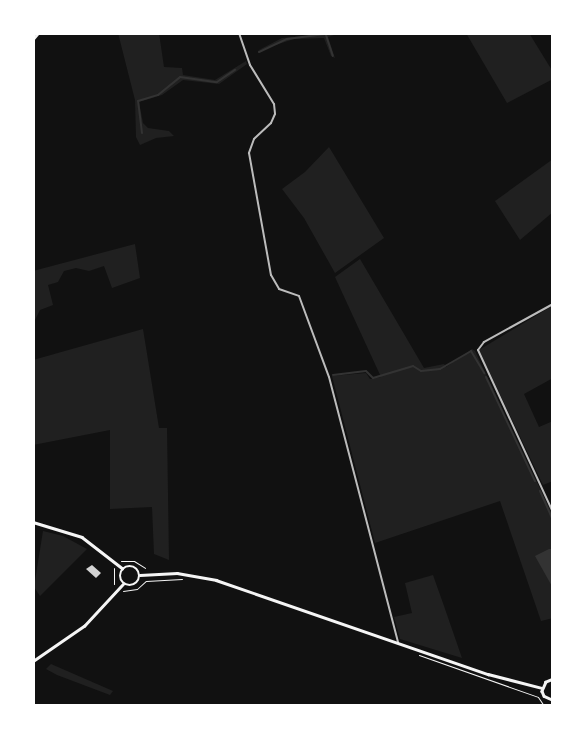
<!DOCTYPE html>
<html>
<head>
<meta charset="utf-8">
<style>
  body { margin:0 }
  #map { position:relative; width:586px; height:739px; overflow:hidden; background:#111; font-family:Manrope,sans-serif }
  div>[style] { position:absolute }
  .green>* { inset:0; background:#202020 }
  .water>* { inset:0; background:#333 }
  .stream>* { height:2px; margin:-1px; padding:0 1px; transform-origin:1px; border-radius:1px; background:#333 }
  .building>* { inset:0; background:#d3d3d3 }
  .path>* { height:1px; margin:-0.5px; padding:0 0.5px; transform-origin:0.5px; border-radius:0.5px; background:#f5f5f5 }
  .minor>* { height:2px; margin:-1px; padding:0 1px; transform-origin:1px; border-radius:1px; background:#bcbcbc }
  .secondary>* { height:2.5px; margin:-1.25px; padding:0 1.25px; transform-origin:1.25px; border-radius:1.25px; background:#f5f5f5 }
  .secondary>.ring { margin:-1.25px; padding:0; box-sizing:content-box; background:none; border:2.5px solid #f5f5f5; border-radius:50% }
  span { translate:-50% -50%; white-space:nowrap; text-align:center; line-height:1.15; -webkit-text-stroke:7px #fff; paint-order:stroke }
  .frame { position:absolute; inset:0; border:35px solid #fff; pointer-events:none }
</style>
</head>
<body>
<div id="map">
  <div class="green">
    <div style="clip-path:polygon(118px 33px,159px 33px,164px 67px,182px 68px,183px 75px,215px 80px,246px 61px,247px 64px,219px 84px,183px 80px,162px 95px,139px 102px,143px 123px,148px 128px,169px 131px,174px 136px,156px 138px,140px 145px,136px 137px,135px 100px)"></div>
    <div style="clip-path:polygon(340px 33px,328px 37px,335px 58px,331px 56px,324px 38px,294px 39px,257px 51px,282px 38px)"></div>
    <div style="clip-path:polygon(466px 33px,529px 33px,553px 72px,553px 79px,507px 103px)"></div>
    <div style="clip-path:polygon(329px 147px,384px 238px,335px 273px,304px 218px,282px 189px,305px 172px)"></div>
    <div style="clip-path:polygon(553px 159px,553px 212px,520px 240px,495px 201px)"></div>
    <div style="clip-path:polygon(135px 244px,140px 278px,112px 288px,104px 266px,89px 271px,76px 268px,64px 271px,58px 282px,48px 285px,53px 305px,40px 310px,33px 324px,33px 271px)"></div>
    <div style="clip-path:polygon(360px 259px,424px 368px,444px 364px,446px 367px,472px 349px,475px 351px,553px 516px,553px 618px,541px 621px,500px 501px,375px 543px,332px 376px,366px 373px,370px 379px,381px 377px,335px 277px)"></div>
    <div style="clip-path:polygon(552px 306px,553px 378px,524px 394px,539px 427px,553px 421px,553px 481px,543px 485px,479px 350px)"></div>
    <div style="clip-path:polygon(143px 329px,159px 428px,167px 428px,169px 560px,154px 554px,152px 507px,110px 509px,110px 430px,33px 445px,33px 360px)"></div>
    <div style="clip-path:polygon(43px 531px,63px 536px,87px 549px,40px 596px,34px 587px)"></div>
    <div style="clip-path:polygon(433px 575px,444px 606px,462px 658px,400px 639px,394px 617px,412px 613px,405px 583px)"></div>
    <div style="clip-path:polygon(51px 664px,113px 691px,110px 695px,57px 675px,46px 669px)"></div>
  </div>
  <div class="water">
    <div style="clip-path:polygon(549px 549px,553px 549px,553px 588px,535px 556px)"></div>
  </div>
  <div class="stream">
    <div style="left:326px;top:35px;width:22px;rotate:72deg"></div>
    <div style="left:259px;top:52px;width:31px;rotate:-25deg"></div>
    <div style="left:287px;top:39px;width:46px;rotate:-7.4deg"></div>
    <div style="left:142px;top:133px;width:32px;rotate:-97deg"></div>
    <div style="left:138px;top:101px;width:21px;rotate:-17deg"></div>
    <div style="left:158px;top:95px;width:28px;rotate:-39deg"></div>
    <div style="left:180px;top:77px;width:37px;rotate:8deg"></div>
    <div style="left:217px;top:82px;width:22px;rotate:-34deg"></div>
    <div style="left:333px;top:375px;width:33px;rotate:-7deg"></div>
    <div style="left:366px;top:371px;width:10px;rotate:45deg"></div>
    <div style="left:373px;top:378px;width:42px;rotate:-16.7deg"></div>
    <div style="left:413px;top:366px;width:9px;rotate:32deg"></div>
    <div style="left:421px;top:371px;width:19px;rotate:-6deg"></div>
    <div style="left:440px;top:369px;width:36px;rotate:-30deg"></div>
    <div style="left:471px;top:351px;width:26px;rotate:59deg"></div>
    <div style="left:486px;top:377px;width:115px;rotate:64.8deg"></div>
    <div style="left:540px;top:491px;width:32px;rotate:66deg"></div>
  </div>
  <div class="building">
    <div style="clip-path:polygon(92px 565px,101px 573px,96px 578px,86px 569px)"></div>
  </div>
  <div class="path">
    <div style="left:121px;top:561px;width:13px"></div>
    <div style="left:134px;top:561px;width:13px;rotate:32deg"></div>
    <div style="left:114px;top:584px;width:16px;rotate:-90deg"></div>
    <div style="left:123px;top:591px;width:14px;rotate:-8deg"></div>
    <div style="left:137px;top:589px;width:12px;rotate:-42deg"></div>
    <div style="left:146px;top:581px;width:36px;rotate:-3deg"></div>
    <div style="left:419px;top:655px;width:126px;rotate:19.4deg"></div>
    <div style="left:538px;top:697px;width:11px;rotate:56deg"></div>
  </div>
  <div class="minor">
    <div style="left:239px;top:33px;width:34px;rotate:71deg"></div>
    <div style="left:250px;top:65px;width:46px;rotate:58.4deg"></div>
    <div style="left:274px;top:104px;width:10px;rotate:84deg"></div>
    <div style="left:275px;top:114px;width:10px;rotate:114deg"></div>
    <div style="left:271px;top:123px;width:23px;rotate:137deg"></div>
    <div style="left:254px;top:139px;width:15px;rotate:110deg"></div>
    <div style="left:249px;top:153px;width:124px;rotate:79.8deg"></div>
    <div style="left:271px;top:275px;width:16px;rotate:60deg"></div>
    <div style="left:279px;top:289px;width:21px;rotate:19deg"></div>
    <div style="left:299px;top:296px;width:86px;rotate:69.7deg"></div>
    <div style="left:329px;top:377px;width:274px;rotate:75.4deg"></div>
    <div style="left:553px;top:304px;width:79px;rotate:151.2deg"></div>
    <div style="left:484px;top:342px;width:10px;rotate:127deg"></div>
    <div style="left:478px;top:350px;width:179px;rotate:65.2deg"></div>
  </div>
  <div class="secondary">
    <div style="left:33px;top:39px;width:8px;rotate:-50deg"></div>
    <div style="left:33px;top:522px;width:51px;rotate:17deg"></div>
    <div style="left:82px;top:537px;width:51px;rotate:37.8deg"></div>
    <div class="ring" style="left:120px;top:566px;width:17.5px;height:17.5px"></div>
    <div style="left:140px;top:575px;width:37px;rotate:-3deg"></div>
    <div style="left:177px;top:573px;width:40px;rotate:10deg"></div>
    <div style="left:216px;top:580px;width:288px;rotate:19.1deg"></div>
    <div style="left:488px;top:674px;width:56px;rotate:14.5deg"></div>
    <div style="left:33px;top:661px;width:62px;rotate:-34.5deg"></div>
    <div style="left:84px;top:626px;width:57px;rotate:-47.1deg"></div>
    <div style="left:553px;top:679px;width:8px;rotate:157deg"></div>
    <div style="left:546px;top:682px;width:10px;rotate:114deg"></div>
    <div style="left:542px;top:691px;width:5px;rotate:68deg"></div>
    <div style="left:544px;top:696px;width:10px;rotate:24deg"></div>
  </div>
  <div class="frame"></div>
</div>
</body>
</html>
